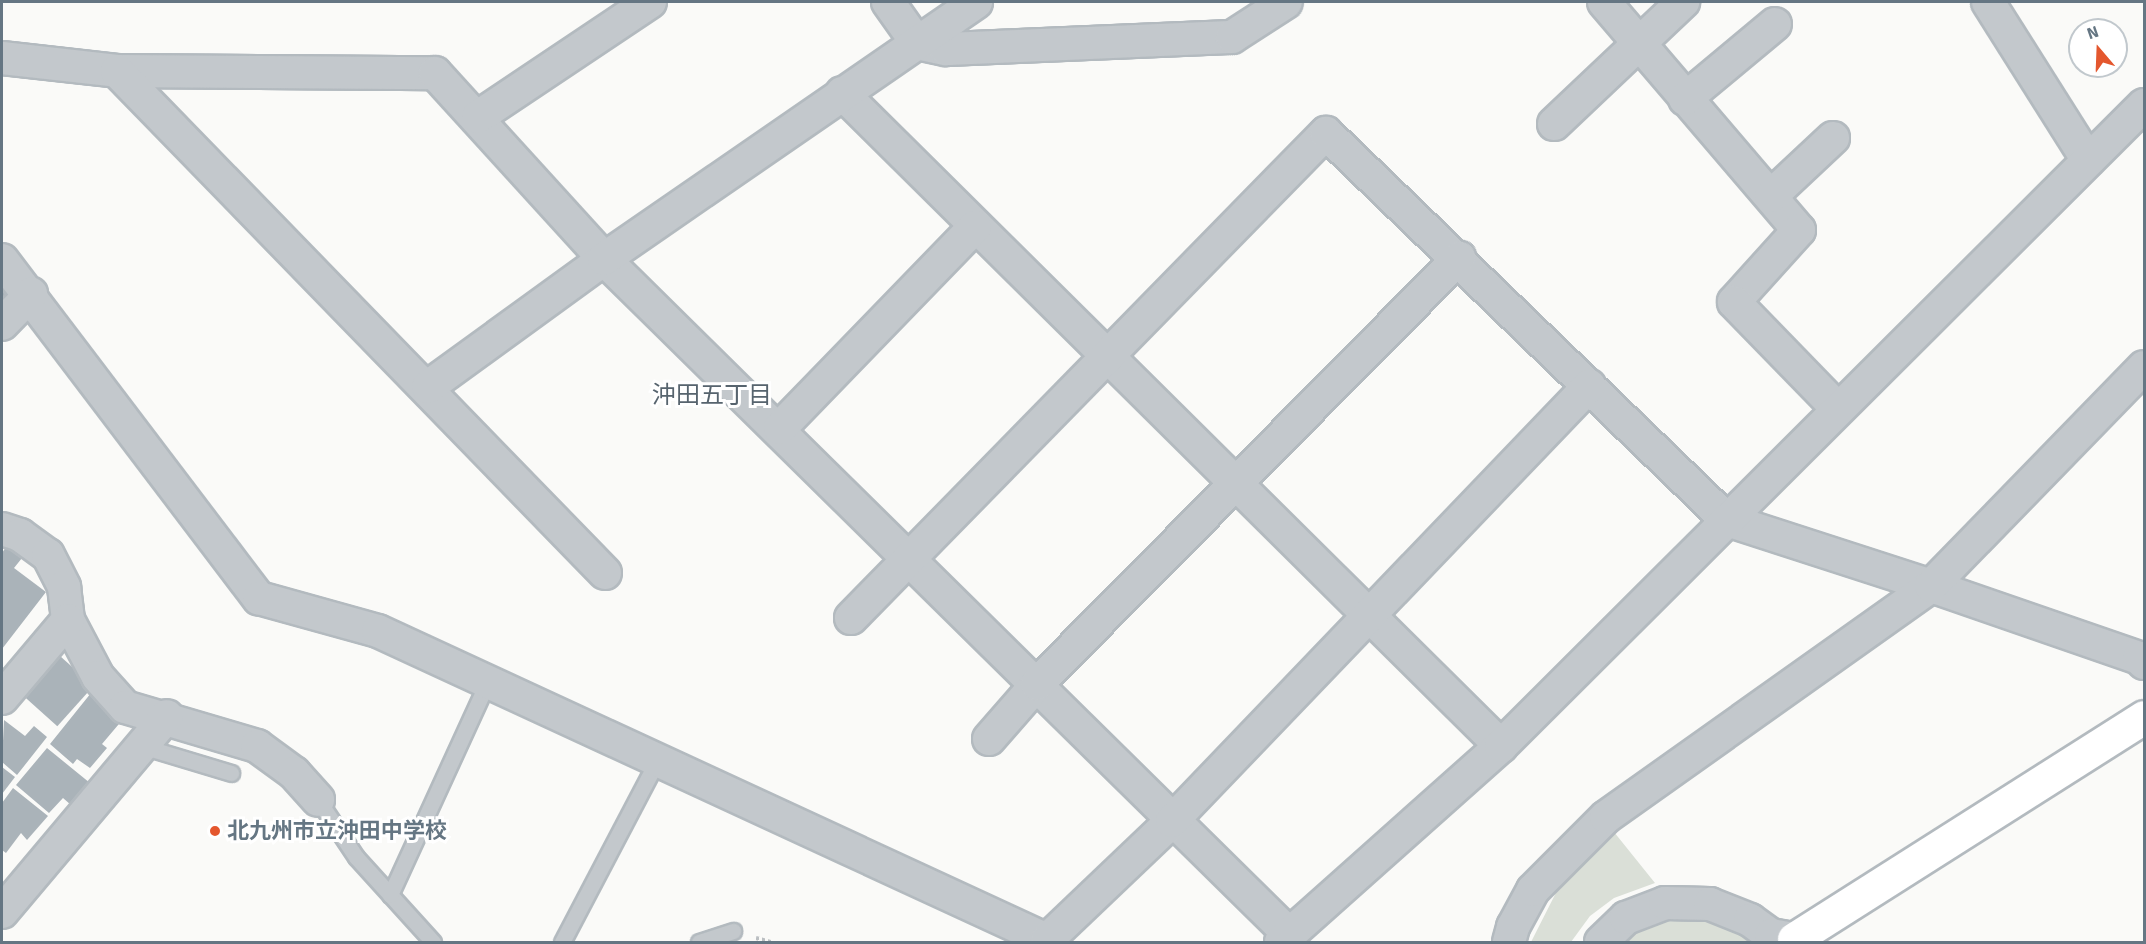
<!DOCTYPE html>
<html>
<head>
<meta charset="utf-8">
<style>
  body { margin:0 }
  #map { position:relative; width:2146px; height:944px; overflow:hidden; background:#fafaf8; font-family:Signika,"Noto Sans JP",sans-serif }
  div>[style] { position:absolute }
  .green>* { inset:0; background:#dadfd7 }
  .building>* { inset:0; background:#aab3b9; transform-origin:0 0 }
  .path>* { height:4px; margin-top:-2px; transform-origin:0; background:repeating-linear-gradient(90deg,#bbbfc2 0 3px,transparent 0 6px) }
  .roads { filter:drop-shadow(2px 0 #b3babf) drop-shadow(-2px 0 #b3babf) drop-shadow(0 2px #b3babf) drop-shadow(0 -2px #b3babf) }
  .lane>* { height:15px; margin:-7.5px; padding:0 7.5px; transform-origin:7.5px; border-radius:7.5px; background:#c3c8cc }
  .street>* { height:32px; margin:-16px; padding:0 16px; transform-origin:16px; border-radius:16px; background:#c3c8cc }
  .secondary>* { height:33px; margin:-16.5px; padding:0 16.5px; transform-origin:16.5px; border-radius:16.5px; background:#fff }
  .dots>* { width:16px; height:16px; translate:-50% -50%; box-sizing:border-box; border:3px solid #fff; border-radius:50% }
  span { translate:-50% -50%; white-space:nowrap; text-align:center; line-height:1.15; -webkit-text-stroke:6px #fff; paint-order:stroke }
  .poi-label { font-size:22px; color:#657683; font-weight:700 }
  .left { translate:0 -50%; text-align:left }
  .neighbourhood-label { font-size:24px; color:#57646e }
  .frame { position:absolute; inset:0; border:3px solid #657683; pointer-events:none }
  .north { position:absolute; left:2068px; top:18px; width:60px; height:60px; box-sizing:border-box; background:#fff; border:2px solid #c1c8cd; border-radius:50%; rotate:341deg; font-size:16px; font-weight:700; line-height:24px; text-align:center; color:#657683 }
  .north::after { content:''; display:block; margin:auto; width:21px; height:27px; background:#e4572e; clip-path:polygon(50% 0,100% 100%,50% 72%,0 100%) }
</style>
</head>
<body>
<div id="map">
  <div class="green">
    <div style="clip-path:polygon(1614px 832px,1655px 883px,1614px 898px,1590px 916px,1571px 942px,1531px 942px,1567px 871px)"></div>
    <div style="clip-path:polygon(1696px 917px,1725px 924px,1753px 942px,1622px 942px,1636px 930px,1665px 919px)"></div>
  </div>
  <div class="building">
    <div style="clip-path:polygon(2px 279px,16px 294px,2px 309px)"></div>
    <div style="clip-path:polygon(6px 547px,22px 558px,14px 568px,46px 592px,2px 649px,2px 553px)"></div>
    <div style="left:60px;top:656px;width:45px;height:54px;rotate:42deg"></div>
    <div style="clip-path:polygon(91px 693px,124px 718px,102px 744px,107px 748px,90px 768px,77px 759px,73px 764px,50px 744px)"></div>
    <div style="clip-path:polygon(4px 720px,25px 736px,34px 726px,47px 737px,17px 775px,2px 762px)"></div>
    <div style="clip-path:polygon(47px 748px,90px 783px,71px 805px,63px 798px,49px 813px,16px 785px)"></div>
    <div style="clip-path:polygon(2px 767px,15px 777px,2px 794px)"></div>
    <div style="clip-path:polygon(13px 788px,48px 816px,27px 840px,21px 833px,6px 853px,2px 850px,2px 803px)"></div>
  </div>
  <div class="path">
    <div style="left:756px;top:938px;width:16px;rotate:15deg"></div>
  </div>
  <div class="roads">
    <div class="lane">
      <div style="left:145px;top:747px;width:90px;rotate:16.8deg"></div>
      <div style="left:318px;top:800px;width:69px;rotate:56.3deg"></div>
      <div style="left:356px;top:857px;width:115px;rotate:47.8deg"></div>
      <div style="left:390px;top:895px;width:235px;rotate:-65.4deg"></div>
      <div style="left:562px;top:942px;width:207px;rotate:-62.3deg"></div>
      <div style="left:699px;top:942px;width:36px;rotate:-18deg"></div>
    </div>
    <div class="street">
      <div style="left:888px;top:2px;width:50px;rotate:54.7deg"></div>
      <div style="left:917px;top:43px;width:30px;rotate:12deg"></div>
      <div style="left:946px;top:49px;width:286px;rotate:-2.4deg"></div>
      <div style="left:1232px;top:37px;width:64px;rotate:-32.9deg"></div>
      <div style="left:1604px;top:2px;width:300px;rotate:49.5deg"></div>
      <div style="left:1799px;top:230px;width:97px;rotate:132.1deg"></div>
      <div style="left:1734px;top:302px;width:148px;rotate:45.8deg"></div>
      <div style="left:1988px;top:2px;width:187px;rotate:57.7deg"></div>
      <div style="left:2px;top:58px;width:116px;rotate:6.4deg"></div>
      <div style="left:117px;top:71px;width:318px;rotate:0.4deg"></div>
      <div style="left:435px;top:73px;width:251px;rotate:47.7deg"></div>
      <div style="left:604px;top:259px;width:963px;rotate:44.58deg"></div>
      <div style="left:117px;top:71px;width:700px;rotate:45.81deg"></div>
      <div style="left:842px;top:93px;width:928px;rotate:44.74deg"></div>
      <div style="left:1685px;top:99px;width:117px;rotate:-39.8deg"></div>
      <div style="left:478px;top:117px;width:207px;rotate:-33.8deg"></div>
      <div style="left:1554px;top:124px;width:178px;rotate:-43.4deg"></div>
      <div style="left:1771px;top:196px;width:85px;rotate:-43.1deg"></div>
      <div style="left:2px;top:260px;width:425px;rotate:52.8deg"></div>
      <div style="left:259px;top:598px;width:123px;rotate:15.5deg"></div>
      <div style="left:378px;top:631px;width:741px;rotate:24.8deg"></div>
      <div style="left:2px;top:324px;width:42px;rotate:-46deg"></div>
      <div style="left:428px;top:387px;width:218px;rotate:-36deg"></div>
      <div style="left:604px;top:259px;width:452px;rotate:-34.6deg"></div>
      <div style="left:780px;top:428px;width:280px;rotate:-45.9deg"></div>
      <div style="left:2px;top:529px;width:19px;rotate:18deg"></div>
      <div style="left:20px;top:535px;width:34px;rotate:36deg"></div>
      <div style="left:48px;top:555px;width:36px;rotate:63deg"></div>
      <div style="left:64px;top:587px;width:33px;rotate:83deg"></div>
      <div style="left:68px;top:620px;width:64px;rotate:62.2deg"></div>
      <div style="left:98px;top:677px;width:40px;rotate:48deg"></div>
      <div style="left:125px;top:707px;width:138px;rotate:16.5deg"></div>
      <div style="left:257px;top:746px;width:46px;rotate:36.1deg"></div>
      <div style="left:294px;top:773px;width:36px;rotate:48deg"></div>
      <div style="left:851px;top:618px;width:679px;rotate:-45.6deg"></div>
      <div style="left:1326px;top:133px;width:557px;rotate:43.98deg"></div>
      <div style="left:1727px;top:520px;width:214px;rotate:17.9deg"></div>
      <div style="left:1931px;top:586px;width:220px;rotate:19.1deg"></div>
      <div style="left:2139px;top:658px;width:7px;rotate:45deg"></div>
      <div style="left:2px;top:698px;width:102px;rotate:-49.8deg"></div>
      <div style="left:989px;top:739px;width:73px;rotate:-48.9deg"></div>
      <div style="left:1037px;top:684px;width:600px;rotate:-45.27deg"></div>
      <div style="left:2px;top:912px;width:256px;rotate:-49.9deg"></div>
      <div style="left:1047px;top:940px;width:173px;rotate:-43.6deg"></div>
      <div style="left:1172px;top:821px;width:603px;rotate:-46.21deg"></div>
      <div style="left:1281px;top:942px;width:295px;rotate:-41.7deg"></div>
      <div style="left:1501px;top:746px;width:908px;rotate:-44.91deg"></div>
      <div style="left:1509px;top:942px;width:16px;rotate:-75deg"></div>
      <div style="left:1513px;top:927px;width:42px;rotate:-61.6deg"></div>
      <div style="left:1533px;top:890px;width:103px;rotate:-45deg"></div>
      <div style="left:1606px;top:817px;width:399px;rotate:-35.4deg"></div>
      <div style="left:1931px;top:586px;width:305px;rotate:-45.8deg"></div>
      <div style="left:1601px;top:942px;width:35px;rotate:-44deg"></div>
      <div style="left:1626px;top:918px;width:42px;rotate:-21deg"></div>
      <div style="left:1665px;top:903px;width:45px;rotate:1.3deg"></div>
      <div style="left:1710px;top:904px;width:43px;rotate:21.8deg"></div>
      <div style="left:1750px;top:920px;width:26px;rotate:36deg"></div>
      <div style="left:1771px;top:935px;width:23px;rotate:10deg"></div>
      <div style="left:1794px;top:939px;width:3px;rotate:108deg"></div>
    </div>
    <div class="secondary">
      <div style="left:1794px;top:939px;width:414px;rotate:-32.4deg"></div>
    </div>
  </div>
  <div class="dots">
    <div style="left:215px;top:831px;background:#e4572e"></div>
  </div>
  <div class="poi-label">
    <span class="left" style="left:227px;top:831px">北九州市立沖田中学校</span>
  </div>
  <div class="neighbourhood-label">
    <span style="left:712px;top:396px">沖田五丁目</span>
  </div>
  <div class="frame"></div>
  <div class="north">N</div>
</div>
</body>
</html>
